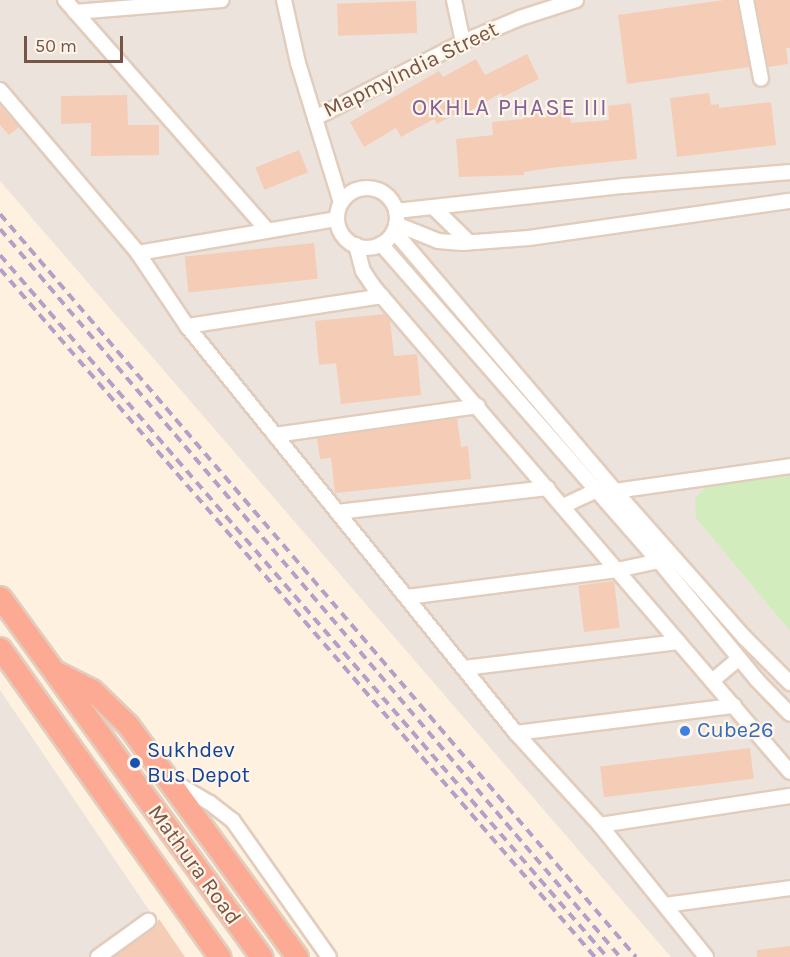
<!DOCTYPE html>
<html>
<head>
<meta charset="utf-8">
<style>
  body { margin:0 }
  #map { position:relative; width:790px; height:957px; overflow:hidden; background:#fef1e0; font-family:Karla,sans-serif }
  div>[style] { position:absolute }
  .industrial>* { inset:0; background:#ece3dc }
  .green>* { inset:0; background:#d3ecbe }
  .building>* { inset:0; background:#f5cdb6; transform-origin:0 0 }
  .roads { filter:drop-shadow(2px 0 #e2cdbc) drop-shadow(-2px 0 #e2cdbc) drop-shadow(0 2px #e2cdbc) drop-shadow(0 -2px #e2cdbc) }
  .minor>* { height:14px; margin:-7px; padding:0 7px; transform-origin:7px; border-radius:7px; background:#fff }
  .minor>.ring { margin:-7px; padding:0; box-sizing:content-box; background:none; border:14px solid #fff; border-radius:50% }
  .highway>* { height:21px; margin:-10.5px; padding:0 10.5px; transform-origin:10.5px; border-radius:10.5px; background:#fcaa93 }
  .rail>* { height:4px; margin-top:-2px; transform-origin:0; background:repeating-linear-gradient(90deg,#b39fc7 0 9px,transparent 0 15px) }
  .dots>* { width:16px; height:16px; translate:-50% -50%; box-sizing:border-box; border:3px solid #fff5e8; border-radius:50% }
  span { translate:-50% -50%; white-space:nowrap; text-align:center; line-height:1.15; -webkit-text-stroke:4.5px #fff5e8; paint-order:stroke }
  .street-label { font-size:22px; color:#765546 }
  .shop-label { font-size:22px; color:#366cbe }
  .left { translate:0 -50%; text-align:left }
  .transit-label { font-size:22px; color:#164399 }
  .neighbourhood-label { font-size:24px; color:#85619a; letter-spacing:1.5px }
  .scale { position:absolute; left:24px; top:36px; width:99px; height:27px; box-sizing:border-box; border:3px solid #765546; border-top:0; padding-left:8px; font-size:18px; line-height:21px; white-space:nowrap; color:#765546; -webkit-text-stroke:4px #fff5e8; paint-order:stroke }
</style>
</head>
<body>
<div id="map">
  <div class="industrial">
    <div style="clip-path:polygon(0 0,790px 0,790px 957px,671px 957px,0 181px)"></div>
    <div style="clip-path:polygon(0 690px,151px 913px,90px 957px,0 957px)"></div>
  </div>
  <div class="green">
    <div style="clip-path:polygon(790px 476px,790px 631px,696px 518px,695px 499px,706px 486px)"></div>
  </div>
  <div class="building">
    <div style="clip-path:polygon(724px 0,737px 0,750px 67px,627px 84px,618px 15px)"></div>
    <div style="clip-path:polygon(755px 0,790px 0,790px 48px,786px 48px,788px 64px,768px 67px)"></div>
    <div style="left:416px;top:1px;width:32px;height:79px;rotate:88deg"></div>
    <div style="clip-path:polygon(527px 54px,539px 79px,503px 97px,501px 93px,468px 112px,466px 108px,437px 124px,434px 119px,401px 137px,396px 128px,364px 147px,350px 122px,439px 71px,443px 77px,476px 59px,485px 75px)"></div>
    <div style="clip-path:polygon(709px 93px,711px 105px,719px 104px,719px 108px,771px 102px,776px 145px,677px 157px,670px 98px)"></div>
    <div style="clip-path:polygon(127px 95px,128px 125px,159px 125px,159px 155px,91px 156px,91px 123px,61px 124px,61px 96px)"></div>
    <div style="clip-path:polygon(631px 103px,637px 159px,550px 168px,524px 172px,524px 175px,459px 177px,456px 139px,493px 135px,492px 122px,524px 119px,523px 114px,569px 111px,571px 123px,609px 120px,608px 106px)"></div>
    <div style="clip-path:polygon(0 106px,19px 127px,9px 135px,0 125px)"></div>
    <div style="left:299px;top:150px;width:24px;height:47px;rotate:68deg"></div>
    <div style="left:314px;top:243px;width:36px;height:130px;rotate:84deg"></div>
    <div style="clip-path:polygon(385px 314px,390px 320px,394px 356px,417px 354px,421px 395px,341px 404px,336px 363px,319px 365px,315px 321px)"></div>
    <div style="clip-path:polygon(457px 418px,461px 447px,468px 446px,471px 479px,335px 493px,331px 458px,320px 459px,317px 438px)"></div>
    <div style="left:614px;top:581px;width:47px;height:36px;rotate:83deg"></div>
    <div style="left:750px;top:748px;width:31px;height:151px;rotate:83deg"></div>
    <div style="clip-path:polygon(159px 919px,185px 957px,113px 957px,153px 928px)"></div>
    <div style="clip-path:polygon(790px 946px,790px 957px,757px 957px,757px 950px)"></div>
  </div>
  <div class="roads">
    <div class="minor">
      <div style="left:65px;top:0;width:305px;rotate:48.7deg"></div>
      <div style="left:284px;top:0;width:65px;rotate:77.5deg"></div>
      <div style="left:298px;top:63px;width:146px;rotate:72.9deg"></div>
      <div style="left:454px;top:0;width:43px;rotate:77.9deg"></div>
      <div style="left:746px;top:0;width:80px;rotate:79.2deg"></div>
      <div style="left:75px;top:12px;width:147px;rotate:-4.7deg"></div>
      <div style="left:0;top:90px;width:214px;rotate:49.7deg"></div>
      <div style="left:138px;top:253px;width:88px;rotate:56.1deg"></div>
      <div style="left:187px;top:326px;width:523px;rotate:51.05deg"></div>
      <div style="left:516px;top:733px;width:125px;rotate:47.6deg"></div>
      <div style="left:600px;top:825px;width:169px;rotate:51.2deg"></div>
      <div style="left:315px;top:118px;width:166px;rotate:-27.2deg"></div>
      <div style="left:463px;top:42px;width:62px;rotate:-22.8deg"></div>
      <div style="left:520px;top:18px;width:59px;rotate:-17.8deg"></div>
      <div class="ring" style="left:337px;top:188px;width:46px;height:46px"></div>
      <div style="left:434px;top:208px;width:49px;rotate:44.2deg"></div>
      <div style="left:396px;top:211px;width:229px;rotate:-6.3deg"></div>
      <div style="left:624px;top:186px;width:167px;rotate:-4.8deg"></div>
      <div style="left:396px;top:224px;width:45px;rotate:22deg"></div>
      <div style="left:438px;top:241px;width:24px;rotate:5deg"></div>
      <div style="left:462px;top:243px;width:67px;rotate:-4.3deg"></div>
      <div style="left:529px;top:238px;width:264px;rotate:-8.1deg"></div>
      <div style="left:394px;top:231px;width:341px;rotate:49.6deg"></div>
      <div style="left:615px;top:491px;width:196px;rotate:48.5deg"></div>
      <div style="left:745px;top:638px;width:64px;rotate:45deg"></div>
      <div style="left:381px;top:244px;width:422px;rotate:48.8deg"></div>
      <div style="left:659px;top:561px;width:154px;rotate:50.5deg"></div>
      <div style="left:757px;top:680px;width:47px;rotate:45.9deg"></div>
      <div style="left:356px;top:245px;width:27px;rotate:75deg"></div>
      <div style="left:363px;top:271px;width:18px;rotate:56deg"></div>
      <div style="left:373px;top:286px;width:640px;rotate:49.37deg"></div>
      <div style="left:138px;top:253px;width:202px;rotate:-9.7deg"></div>
      <div style="left:187px;top:326px;width:197px;rotate:-8.7deg"></div>
      <div style="left:275px;top:435px;width:205px;rotate:-8.1deg"></div>
      <div style="left:615px;top:491px;width:177px;rotate:-8.1deg"></div>
      <div style="left:563px;top:506px;width:38px;rotate:-25deg"></div>
      <div style="left:337px;top:512px;width:212px;rotate:-6.5deg"></div>
      <div style="left:407px;top:597px;width:212px;rotate:-7.3deg"></div>
      <div style="left:617px;top:570px;width:43px;rotate:-12.1deg"></div>
      <div style="left:464px;top:668px;width:216px;rotate:-6.9deg"></div>
      <div style="left:712px;top:681px;width:35px;rotate:-40deg"></div>
      <div style="left:516px;top:733px;width:220px;rotate:-7.1deg"></div>
      <div style="left:174px;top:782px;width:42px;rotate:30.3deg"></div>
      <div style="left:210px;top:803px;width:29px;rotate:38deg"></div>
      <div style="left:233px;top:821px;width:166px;rotate:54.8deg"></div>
      <div style="left:600px;top:825px;width:192px;rotate:-8.7deg"></div>
      <div style="left:665px;top:905px;width:126px;rotate:-7.7deg"></div>
      <div style="left:98px;top:957px;width:62px;rotate:-35.8deg"></div>
    </div>
    <div class="highway">
      <div style="left:0;top:597px;width:445px;rotate:54deg"></div>
      <div style="left:0;top:648px;width:379px;rotate:54.6deg"></div>
      <div style="left:56px;top:672px;width:40px;rotate:26.6deg"></div>
      <div style="left:92px;top:690px;width:50px;rotate:44.2deg"></div>
      <div style="left:128px;top:725px;width:287px;rotate:53.9deg"></div>
    </div>
  </div>
  <div class="rail">
    <div style="left:0;top:214px;width:978px;rotate:49.44deg"></div>
    <div style="left:0;top:229px;width:956px;rotate:49.58deg"></div>
    <div style="left:0;top:255px;width:928px;rotate:49.15deg"></div>
    <div style="left:0;top:269px;width:910px;rotate:49.15deg"></div>
  </div>
  <div class="dots">
    <div style="left:685px;top:731px;background:#3f7fe0"></div>
    <div style="left:135px;top:763px;background:#1a4fb4"></div>
  </div>
  <div class="street-label">
    <span style="left:411px;top:70px;rotate:-26deg">MapmyIndia Street</span>
    <span style="left:194px;top:865px;rotate:54deg">Mathura Road</span>
  </div>
  <div class="shop-label">
    <span class="left" style="left:697px;top:731px">Cube26</span>
  </div>
  <div class="transit-label">
    <span class="left" style="left:147px;top:763px">Sukhdev<br>Bus Depot</span>
  </div>
  <div class="neighbourhood-label">
    <span style="left:510px;top:108px">OKHLA PHASE III</span>
  </div>
  <div class="scale">50 m</div>
</div>
</body>
</html>
